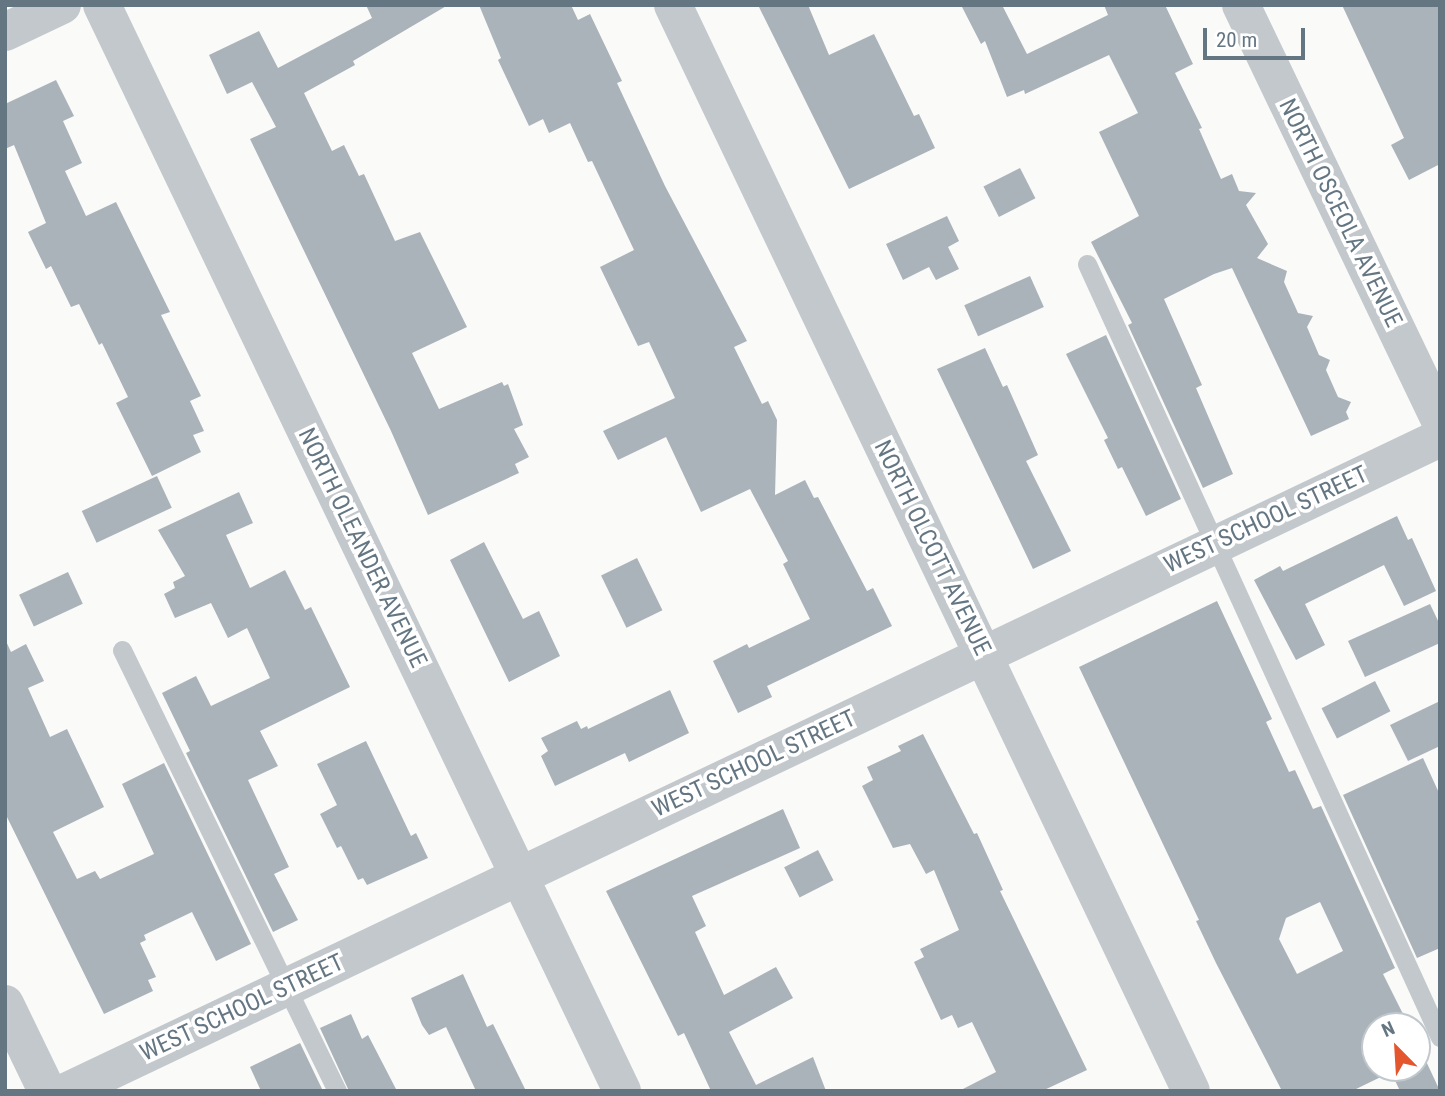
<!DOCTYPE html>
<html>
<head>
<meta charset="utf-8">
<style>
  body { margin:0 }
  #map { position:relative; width:1445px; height:1096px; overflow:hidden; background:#fafaf8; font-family:"Roboto Condensed",sans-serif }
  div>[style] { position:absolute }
  .building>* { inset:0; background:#aab3b9; transform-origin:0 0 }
  .service>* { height:19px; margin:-9.5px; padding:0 9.5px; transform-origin:9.5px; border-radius:9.5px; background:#c3c8cc }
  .minor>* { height:38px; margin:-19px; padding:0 19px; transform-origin:19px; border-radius:19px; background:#c3c8cc }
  span { translate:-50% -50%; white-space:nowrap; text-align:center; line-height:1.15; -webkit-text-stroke:7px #fff; paint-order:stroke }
  .street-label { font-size:24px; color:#657683 }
  .frame { position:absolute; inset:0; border:7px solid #657683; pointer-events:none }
  .north { position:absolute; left:1361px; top:1012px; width:70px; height:70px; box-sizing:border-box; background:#fff; border:2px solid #c1c8cd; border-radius:50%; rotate:336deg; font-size:19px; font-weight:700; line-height:28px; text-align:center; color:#657683 }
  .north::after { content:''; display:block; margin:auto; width:24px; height:32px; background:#e4572e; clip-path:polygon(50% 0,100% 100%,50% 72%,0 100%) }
  .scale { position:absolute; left:1203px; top:28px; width:102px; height:32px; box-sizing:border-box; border:4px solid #657683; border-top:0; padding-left:9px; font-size:21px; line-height:24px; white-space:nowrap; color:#657683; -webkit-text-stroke:5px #fff; paint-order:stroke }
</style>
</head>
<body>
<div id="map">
  <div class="building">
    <div style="clip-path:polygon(366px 5px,448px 5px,353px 61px,355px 65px,304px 93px,332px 151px,344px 145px,359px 176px,364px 174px,395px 241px,420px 232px,467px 327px,412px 353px,439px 409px,502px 382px,504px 386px,508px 384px,523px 425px,514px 429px,529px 457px,515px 464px,519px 473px,428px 515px,391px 431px,250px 139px,276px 127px,252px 82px,227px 94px,209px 55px,259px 31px,278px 68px,372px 18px)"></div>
    <div style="clip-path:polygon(479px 5px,571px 5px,578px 20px,590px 14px,622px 81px,617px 83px,665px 186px,747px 341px,734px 347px,762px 404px,768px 401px,777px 420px,775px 495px,805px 480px,814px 498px,818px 497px,867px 591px,873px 588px,892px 626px,767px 686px,772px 697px,738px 713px,713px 661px,747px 644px,749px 648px,810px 619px,783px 564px,788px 561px,750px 489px,701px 512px,666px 437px,618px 460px,603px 431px,675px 398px,649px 342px,638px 346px,600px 267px,634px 250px,592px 161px,588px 162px,570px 123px,549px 133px,543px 119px,529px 126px,498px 60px,501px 58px)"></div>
    <div style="clip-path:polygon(758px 5px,808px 5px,829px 55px,874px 34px,914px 116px,919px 114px,935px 148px,849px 189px)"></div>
    <div style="clip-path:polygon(961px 5px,1002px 5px,1027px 54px,1108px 15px,1104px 5px,1165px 5px,1193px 64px,1175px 73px,1202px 128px,1199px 129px,1221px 179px,1232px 174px,1239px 191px,1256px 193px,1246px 205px,1268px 244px,1257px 258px,1287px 271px,1284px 282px,1298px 313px,1313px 316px,1307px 327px,1319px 355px,1330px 360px,1326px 370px,1338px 397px,1351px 402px,1346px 412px,1349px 419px,1311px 436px,1232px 268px,1214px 274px,1164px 299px,1202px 385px,1196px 388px,1233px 474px,1203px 488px,1128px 325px,1132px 323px,1091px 242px,1139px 216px,1099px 132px,1138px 113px,1109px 55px,1025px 94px,1024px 90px,1007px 97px,985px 41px,981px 44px)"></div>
    <div style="clip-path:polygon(1342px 5px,1440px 5px,1440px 164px,1409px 180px,1391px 145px,1404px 138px)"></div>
    <div style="clip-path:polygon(56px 80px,74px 116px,63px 121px,82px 163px,65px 171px,86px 216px,116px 202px,170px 312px,161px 315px,201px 396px,190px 401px,204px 431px,193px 435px,201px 452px,152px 476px,116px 403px,128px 397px,102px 343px,99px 345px,79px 304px,71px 307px,51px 266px,46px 269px,28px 232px,46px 223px,14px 145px,5px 149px,5px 104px)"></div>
    <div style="left:1020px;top:168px;width:34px;height:41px;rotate:63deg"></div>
    <div style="clip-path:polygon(947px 216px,959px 241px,948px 247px,959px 269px,936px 280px,929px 267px,903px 280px,886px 244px)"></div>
    <div style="left:1030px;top:276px;width:34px;height:72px;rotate:66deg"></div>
    <div style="clip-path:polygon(1106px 335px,1181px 499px,1146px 516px,1122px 467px,1118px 469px,1104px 440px,1108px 438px,1066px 354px)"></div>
    <div style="clip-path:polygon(985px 348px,1003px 387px,1007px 385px,1038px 455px,1026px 461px,1071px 551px,1033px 569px,937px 369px)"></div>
    <div style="left:157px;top:476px;width:35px;height:83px;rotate:65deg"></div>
    <div style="clip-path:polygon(239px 492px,253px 523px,226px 535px,250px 588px,285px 570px,305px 610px,311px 607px,350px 687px,260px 731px,278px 766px,248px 780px,289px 867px,274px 874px,298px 920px,273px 932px,186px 753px,190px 751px,162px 693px,196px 676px,211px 706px,270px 678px,247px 628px,228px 638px,211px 603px,175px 618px,164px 594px,175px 588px,173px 582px,185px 576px,158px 530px)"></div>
    <div style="clip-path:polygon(1397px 516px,1408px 540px,1412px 538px,1436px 591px,1404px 606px,1384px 565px,1305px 604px,1325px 645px,1296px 660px,1254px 580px,1280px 566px,1283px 571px)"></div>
    <div style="clip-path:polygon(484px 542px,523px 619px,539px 611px,560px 656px,509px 682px,450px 560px)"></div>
    <div style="left:637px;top:558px;width:58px;height:40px;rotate:64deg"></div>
    <div style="left:68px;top:572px;width:35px;height:54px;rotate:65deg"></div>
    <div style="clip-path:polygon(evenodd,1217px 601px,1272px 719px,1266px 722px,1289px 772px,1295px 770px,1313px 809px,1321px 806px,1395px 968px,1383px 974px,1409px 1026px,1375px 1026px,1375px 1068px,1417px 1068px,1417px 1042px,1440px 1091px,1400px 1091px,1391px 1072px,1352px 1091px,1282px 1091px,1216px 963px,1196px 921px,1199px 920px,1079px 667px,1217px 601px,1320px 902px,1343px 951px,1297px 974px,1279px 939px,1286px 918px,1320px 902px)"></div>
    <div style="clip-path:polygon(1430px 604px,1440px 625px,1440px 643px,1365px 677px,1348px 641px)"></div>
    <div style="clip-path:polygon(5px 639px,11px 652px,26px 644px,44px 681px,28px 688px,50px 737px,67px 729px,104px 807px,53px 832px,77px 879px,95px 871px,100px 879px,154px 854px,122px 784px,164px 763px,251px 944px,216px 961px,192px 912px,144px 935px,146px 940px,140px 943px,156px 977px,148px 980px,153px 991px,104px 1014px,5px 813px)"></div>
    <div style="left:1375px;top:681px;width:34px;height:60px;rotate:63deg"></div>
    <div style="clip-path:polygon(670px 690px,689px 733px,629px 762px,625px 753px,555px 786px,541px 756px,548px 751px,541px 738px,577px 721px,581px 729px,587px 726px,588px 729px)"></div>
    <div style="clip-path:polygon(1440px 701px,1440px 746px,1408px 761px,1390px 725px)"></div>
    <div style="clip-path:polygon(923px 734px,974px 834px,977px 833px,1003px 890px,1000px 891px,1087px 1070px,1042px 1091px,959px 1091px,996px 1072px,972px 1022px,958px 1028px,952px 1015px,941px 1020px,914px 962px,924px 957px,920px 949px,959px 930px,934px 870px,926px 874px,910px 844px,893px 848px,862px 786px,873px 780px,867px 767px,901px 751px,898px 746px)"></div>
    <div style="clip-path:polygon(366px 741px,411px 836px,416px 833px,428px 858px,367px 885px,363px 878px,358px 880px,341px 846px,337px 848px,320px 814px,337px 805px,317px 764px)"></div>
    <div style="clip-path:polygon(1423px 758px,1440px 795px,1440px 948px,1417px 958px,1343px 795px)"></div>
    <div style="clip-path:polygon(783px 809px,800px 848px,692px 896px,706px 926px,695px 932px,724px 995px,776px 967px,793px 998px,729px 1032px,756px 1085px,813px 1057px,826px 1091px,711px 1091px,684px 1033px,678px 1036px,606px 891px)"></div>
    <div style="left:818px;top:850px;width:34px;height:38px;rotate:63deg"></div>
    <div style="clip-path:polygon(463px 974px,487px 1027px,493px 1024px,526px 1091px,476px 1091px,446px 1027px,429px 1035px,422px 1025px,411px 998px)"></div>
    <div style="clip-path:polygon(351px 1014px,362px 1039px,368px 1035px,397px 1091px,349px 1091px,320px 1028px)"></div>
    <div style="clip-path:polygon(300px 1043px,323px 1091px,261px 1091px,250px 1067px)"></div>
  </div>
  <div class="service">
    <div style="left:1087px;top:264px;width:850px;rotate:65.46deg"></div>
    <div style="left:122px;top:650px;width:491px;rotate:64deg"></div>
  </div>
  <div class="minor">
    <div style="left:102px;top:5px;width:1204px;rotate:64.41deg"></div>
    <div style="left:673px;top:5px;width:1203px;rotate:64.5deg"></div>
    <div style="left:1241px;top:5px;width:460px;rotate:64.4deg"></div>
    <div style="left:5px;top:32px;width:63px;rotate:-25.3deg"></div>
    <div style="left:5px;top:1004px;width:97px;rotate:64.2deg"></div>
    <div style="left:68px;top:1091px;width:1519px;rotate:-25.45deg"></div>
  </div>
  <div class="street-label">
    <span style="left:1340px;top:213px;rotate:64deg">NORTH OSCEOLA AVENUE</span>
    <span style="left:1266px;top:520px;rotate:-25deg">WEST SCHOOL STREET</span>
    <span style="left:362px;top:548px;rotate:64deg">NORTH OLEANDER AVENUE</span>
    <span style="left:932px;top:548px;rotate:64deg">NORTH OLCOTT AVENUE</span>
    <span style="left:754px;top:764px;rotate:-25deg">WEST SCHOOL STREET</span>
    <span style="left:242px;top:1008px;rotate:-25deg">WEST SCHOOL STREET</span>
  </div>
  <div class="frame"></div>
  <div class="north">N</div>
  <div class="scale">20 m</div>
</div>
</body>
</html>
